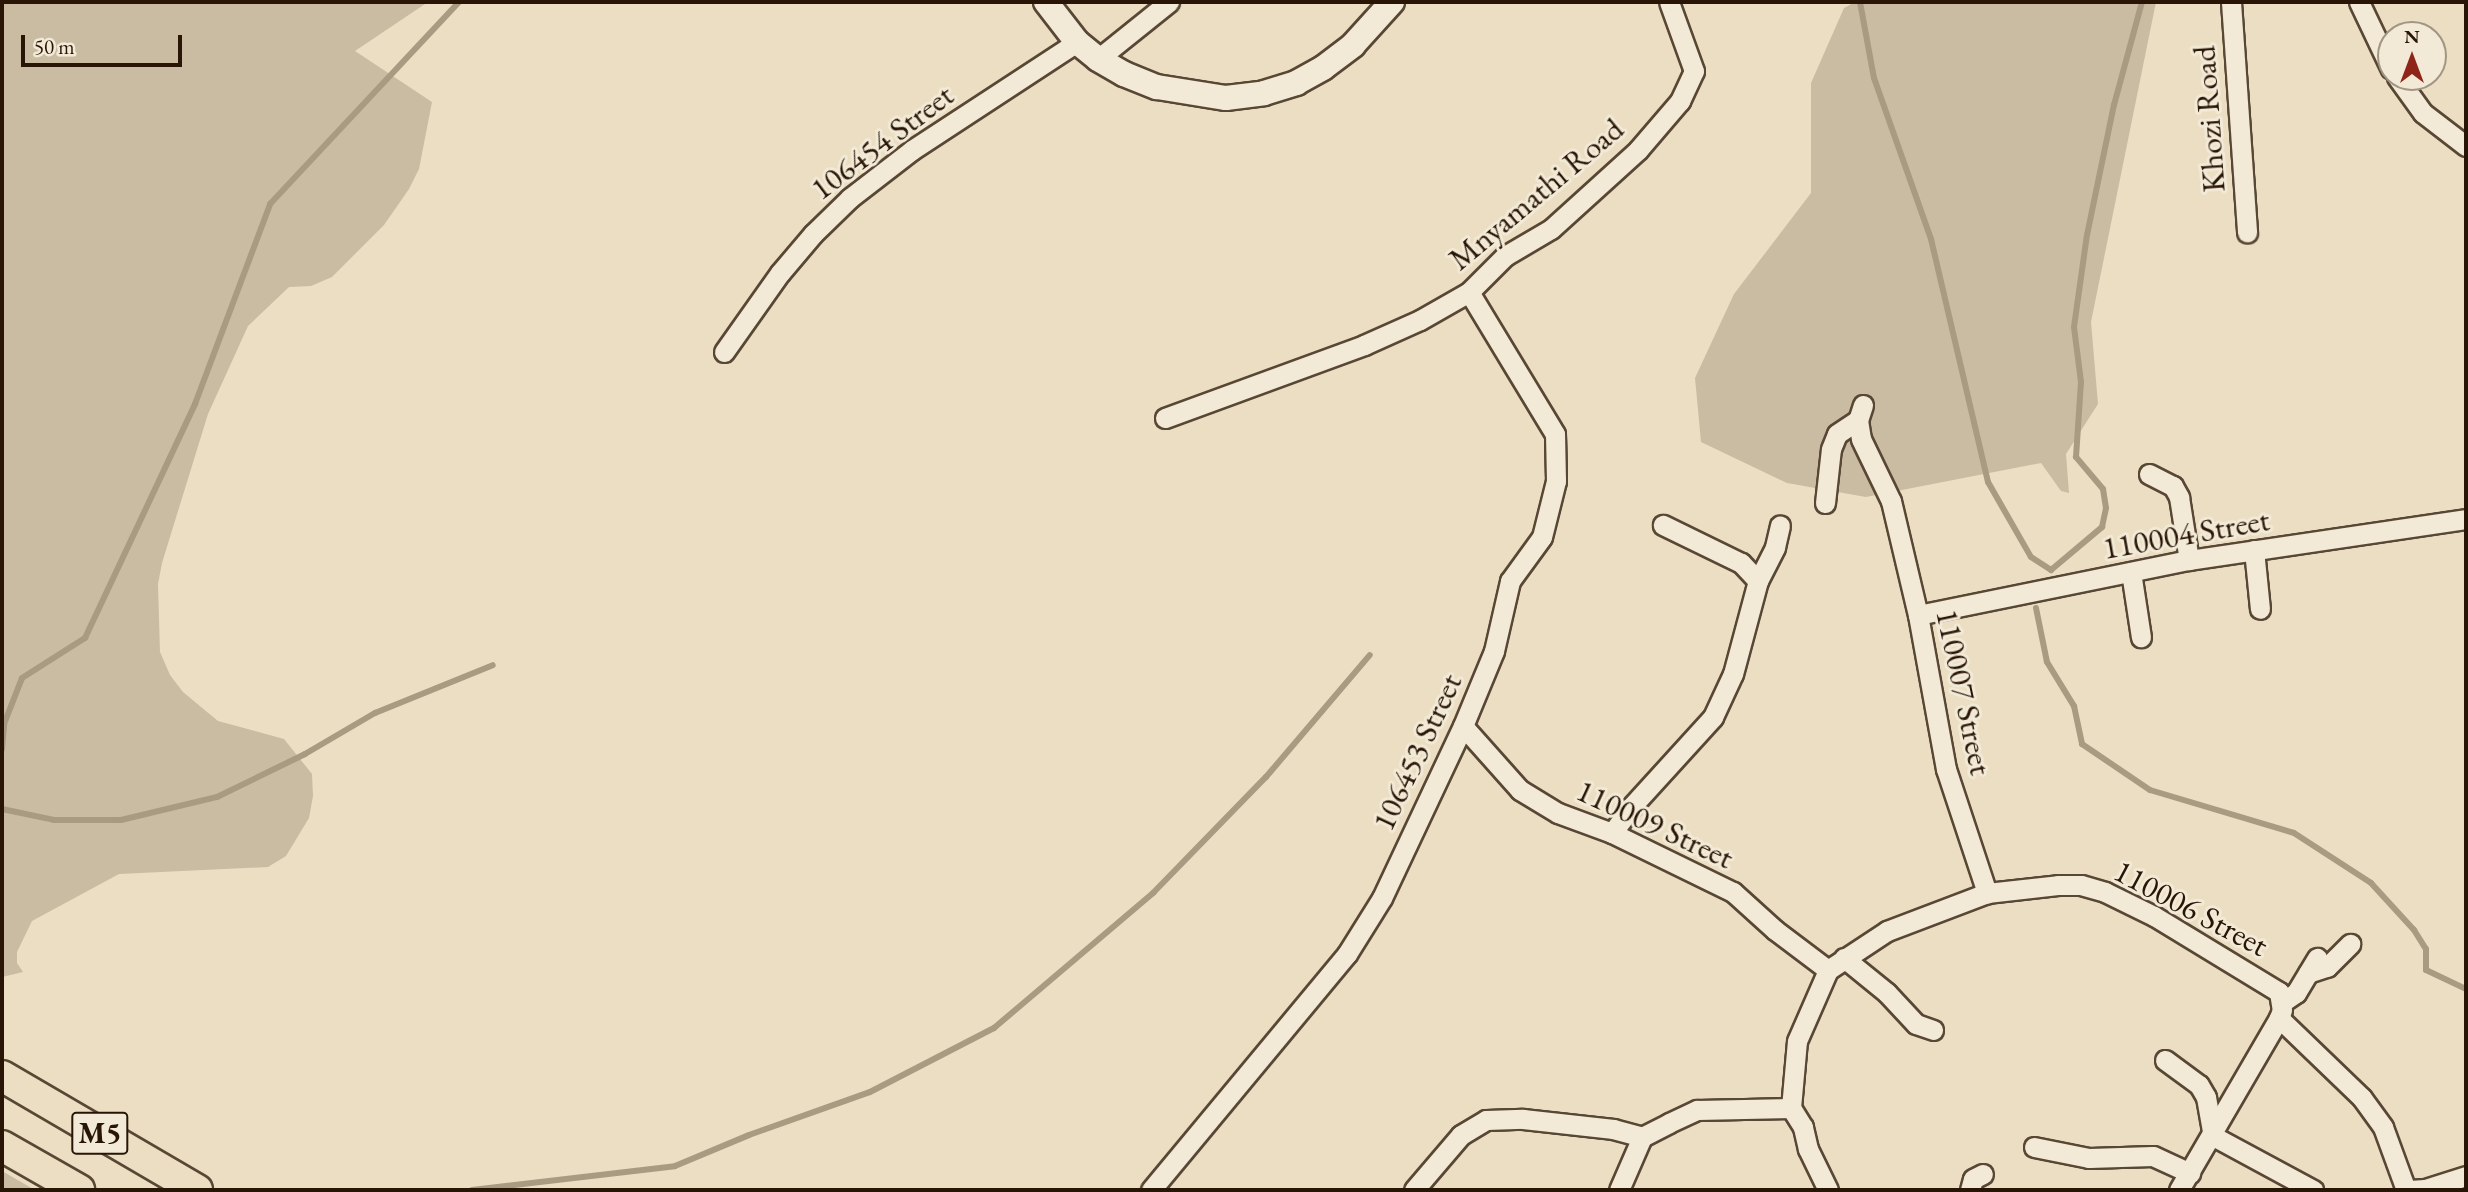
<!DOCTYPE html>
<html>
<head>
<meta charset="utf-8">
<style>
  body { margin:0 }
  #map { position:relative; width:2468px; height:1192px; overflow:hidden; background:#ebdec2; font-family:"EB Garamond",serif }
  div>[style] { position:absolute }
  .green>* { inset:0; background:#cabca2 }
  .stream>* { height:6px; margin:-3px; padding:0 3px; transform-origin:3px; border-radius:3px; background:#a99a82 }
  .roads { filter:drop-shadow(2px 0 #594735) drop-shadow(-2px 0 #594735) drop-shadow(0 2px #594735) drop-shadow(0 -2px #594735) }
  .minor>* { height:19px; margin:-9.5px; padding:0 9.5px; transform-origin:9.5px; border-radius:9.5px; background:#f2ead7 }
  .tertiary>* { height:24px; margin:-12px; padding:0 12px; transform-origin:12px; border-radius:12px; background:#f2ead7 }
  .primary>* { height:30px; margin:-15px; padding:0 15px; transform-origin:15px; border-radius:15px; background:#ebdec2 }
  span { translate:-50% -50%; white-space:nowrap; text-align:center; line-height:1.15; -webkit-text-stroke:6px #f2ead7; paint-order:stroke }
  .shield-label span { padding:2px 5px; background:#f2ead7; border:2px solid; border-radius:5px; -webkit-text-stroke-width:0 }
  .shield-label { font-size:30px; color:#281506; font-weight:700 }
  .street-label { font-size:32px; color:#281506 }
  .frame { position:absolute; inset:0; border:4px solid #281506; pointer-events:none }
  .north { position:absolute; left:2377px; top:21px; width:70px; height:70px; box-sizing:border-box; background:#f2ead7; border:2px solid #a19583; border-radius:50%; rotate:0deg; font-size:19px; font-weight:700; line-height:28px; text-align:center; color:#281506 }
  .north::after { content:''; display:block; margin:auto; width:24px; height:32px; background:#8f2418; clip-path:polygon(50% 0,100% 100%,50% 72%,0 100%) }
  .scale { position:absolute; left:21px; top:35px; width:161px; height:32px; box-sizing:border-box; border:4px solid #281506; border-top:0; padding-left:9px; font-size:21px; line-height:24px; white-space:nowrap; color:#281506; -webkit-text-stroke:5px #f2ead7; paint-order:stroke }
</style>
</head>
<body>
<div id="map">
  <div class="green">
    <div style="clip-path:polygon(2px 2px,428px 2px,355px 51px,432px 102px,419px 169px,409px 189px,384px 225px,332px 277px,311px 286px,289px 287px,248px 326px,208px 414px,162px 563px,158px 584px,160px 652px,170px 675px,183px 692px,218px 721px,284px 739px,312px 774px,313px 796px,309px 818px,286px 856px,268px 867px,119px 874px,32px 921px,17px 952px,17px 963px,23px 972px,2px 977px)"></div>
    <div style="clip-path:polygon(1855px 2px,2156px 2px,2091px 322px,2098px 404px,2066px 454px,2069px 493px,2061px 491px,2041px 463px,1866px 497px,1787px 483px,1701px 442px,1695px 378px,1734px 294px,1811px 193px,1811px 83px,1844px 8px)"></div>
    <div style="clip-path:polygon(2px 1171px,35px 1190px,2px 1190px)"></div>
  </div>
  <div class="stream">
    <div style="left:1860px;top:2px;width:77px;rotate:79.6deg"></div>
    <div style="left:1874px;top:78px;width:171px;rotate:70.5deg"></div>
    <div style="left:1931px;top:239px;width:250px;rotate:76.8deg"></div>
    <div style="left:1988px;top:482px;width:86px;rotate:60.2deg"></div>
    <div style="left:2031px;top:557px;width:24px;rotate:33deg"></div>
    <div style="left:2051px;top:570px;width:67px;rotate:-40.1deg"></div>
    <div style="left:2102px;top:527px;width:19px;rotate:-78deg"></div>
    <div style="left:2106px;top:508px;width:19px;rotate:-99deg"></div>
    <div style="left:2103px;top:489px;width:42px;rotate:-130.2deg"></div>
    <div style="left:2076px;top:457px;width:75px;rotate:-86.2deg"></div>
    <div style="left:2081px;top:382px;width:55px;rotate:-97.3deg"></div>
    <div style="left:2074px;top:327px;width:93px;rotate:-82deg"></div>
    <div style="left:2087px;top:235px;width:133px;rotate:-78.3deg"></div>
    <div style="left:2114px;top:105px;width:107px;rotate:-74.8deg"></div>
    <div style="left:2036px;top:608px;width:55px;rotate:78.5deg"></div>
    <div style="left:2047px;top:662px;width:52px;rotate:58.5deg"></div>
    <div style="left:2074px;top:706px;width:39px;rotate:78deg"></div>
    <div style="left:2082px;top:744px;width:82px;rotate:34.1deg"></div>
    <div style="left:2150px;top:790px;width:150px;rotate:16.6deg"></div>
    <div style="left:2294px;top:833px;width:92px;rotate:33deg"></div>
    <div style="left:2371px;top:883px;width:64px;rotate:47.5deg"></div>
    <div style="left:2414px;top:930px;width:22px;rotate:58deg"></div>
    <div style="left:2426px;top:949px;width:21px;rotate:90deg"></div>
    <div style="left:2426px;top:970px;width:44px;rotate:25.4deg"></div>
    <div style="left:2px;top:749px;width:25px;rotate:-85deg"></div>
    <div style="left:4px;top:724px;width:49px;rotate:-68.6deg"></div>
    <div style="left:22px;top:678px;width:75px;rotate:-32.4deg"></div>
    <div style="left:85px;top:638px;width:259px;rotate:-64.8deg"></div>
    <div style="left:195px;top:404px;width:214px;rotate:-69.4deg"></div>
    <div style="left:270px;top:204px;width:277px;rotate:-46.9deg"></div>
    <div style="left:2px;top:809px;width:53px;rotate:11.9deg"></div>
    <div style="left:54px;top:820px;width:67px"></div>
    <div style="left:121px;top:820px;width:99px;rotate:-13.5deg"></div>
    <div style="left:217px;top:797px;width:98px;rotate:-26deg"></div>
    <div style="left:305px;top:754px;width:81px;rotate:-30.4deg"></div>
    <div style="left:375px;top:713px;width:127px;rotate:-22.1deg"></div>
    <div style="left:472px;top:1190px;width:204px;rotate:-6.7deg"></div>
    <div style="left:675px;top:1166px;width:80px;rotate:-22.7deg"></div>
    <div style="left:749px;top:1135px;width:128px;rotate:-19.6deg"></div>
    <div style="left:870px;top:1092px;width:140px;rotate:-27.3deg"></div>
    <div style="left:994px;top:1028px;width:209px;rotate:-40.3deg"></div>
    <div style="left:1153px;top:893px;width:162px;rotate:-45.8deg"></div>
    <div style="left:1266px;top:777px;width:160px;rotate:-49.6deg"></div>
  </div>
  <div class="roads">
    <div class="minor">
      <div style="left:2231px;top:2px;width:231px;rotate:86deg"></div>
      <div style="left:2359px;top:2px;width:74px;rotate:64.5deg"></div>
      <div style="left:1098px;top:59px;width:91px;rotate:-38.8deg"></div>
      <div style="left:2397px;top:77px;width:44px;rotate:54.2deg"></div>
      <div style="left:2423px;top:113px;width:54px;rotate:37.5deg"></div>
      <div style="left:724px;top:352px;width:97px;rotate:-54.7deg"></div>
      <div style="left:780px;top:273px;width:51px;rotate:-49.8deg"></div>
      <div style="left:813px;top:234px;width:52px;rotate:-44.2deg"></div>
      <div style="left:850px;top:198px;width:78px;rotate:-37.7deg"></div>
      <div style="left:912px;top:150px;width:197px;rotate:-33.2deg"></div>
      <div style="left:1863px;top:405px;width:16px;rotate:108deg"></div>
      <div style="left:1858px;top:420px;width:19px;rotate:81deg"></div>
      <div style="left:1861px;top:439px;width:69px;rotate:64.2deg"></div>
      <div style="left:1891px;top:501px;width:117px;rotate:76.7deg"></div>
      <div style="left:1918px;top:615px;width:157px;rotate:79.7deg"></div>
      <div style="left:1946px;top:769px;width:131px;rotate:71.7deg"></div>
      <div style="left:1165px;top:418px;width:212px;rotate:-20.1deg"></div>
      <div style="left:1364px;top:345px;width:61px;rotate:-24.1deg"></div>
      <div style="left:1420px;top:320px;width:56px;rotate:-29.7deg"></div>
      <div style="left:1469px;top:292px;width:51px;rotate:-45deg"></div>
      <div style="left:1505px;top:256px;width:53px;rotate:-30.4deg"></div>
      <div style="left:1551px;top:229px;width:118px;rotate:-42.2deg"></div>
      <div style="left:1638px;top:150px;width:65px;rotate:-49.4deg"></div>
      <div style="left:1680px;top:101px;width:33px;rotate:-65deg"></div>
      <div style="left:1694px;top:71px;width:73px;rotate:-109.9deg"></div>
      <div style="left:2149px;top:474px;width:27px;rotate:27deg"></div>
      <div style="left:2173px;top:486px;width:13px;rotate:61deg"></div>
      <div style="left:2179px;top:497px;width:64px;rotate:81deg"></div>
      <div style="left:1825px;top:503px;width:54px;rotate:-83.7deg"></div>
      <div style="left:1831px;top:449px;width:16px;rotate:-68deg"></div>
      <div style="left:1837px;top:434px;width:25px;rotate:-34deg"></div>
      <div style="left:2254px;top:550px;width:59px;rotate:84.2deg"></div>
      <div style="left:2131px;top:572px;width:66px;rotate:81.3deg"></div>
      <div style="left:1758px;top:581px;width:38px;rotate:-63deg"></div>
      <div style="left:1775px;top:547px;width:22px;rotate:-77deg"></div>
      <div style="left:1918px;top:615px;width:277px;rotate:-11.5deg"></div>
      <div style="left:2189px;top:560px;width:280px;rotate:-8.4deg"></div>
      <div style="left:1463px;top:726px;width:86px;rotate:48.3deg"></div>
      <div style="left:1520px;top:790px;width:44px;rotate:31.2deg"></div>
      <div style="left:1558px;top:813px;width:58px;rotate:20.3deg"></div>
      <div style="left:1612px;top:833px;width:135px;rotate:26deg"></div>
      <div style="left:1733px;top:892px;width:57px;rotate:42.1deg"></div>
      <div style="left:1775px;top:930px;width:66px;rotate:37deg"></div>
      <div style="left:1612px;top:833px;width:35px;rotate:-53deg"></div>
      <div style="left:1633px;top:805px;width:119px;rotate:-47.7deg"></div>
      <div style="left:1713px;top:717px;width:47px;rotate:-65.1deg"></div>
      <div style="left:1733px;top:674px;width:96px;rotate:-75deg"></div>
      <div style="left:1758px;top:581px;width:25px;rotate:-133deg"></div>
      <div style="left:1741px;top:563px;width:87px;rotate:-154deg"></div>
      <div style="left:1844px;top:958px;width:55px;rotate:39.1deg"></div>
      <div style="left:1887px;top:993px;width:42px;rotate:46.9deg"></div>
      <div style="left:1916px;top:1024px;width:18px;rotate:19deg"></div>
      <div style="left:2308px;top:973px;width:20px;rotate:-18deg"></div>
      <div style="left:2327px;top:967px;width:33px;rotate:-45deg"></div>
      <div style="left:2281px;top:1003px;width:18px;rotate:-34deg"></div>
      <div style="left:2296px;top:993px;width:41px;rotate:-59deg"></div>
      <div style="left:2279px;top:1018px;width:115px;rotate:43.9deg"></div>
      <div style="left:2362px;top:1098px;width:36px;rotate:54deg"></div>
      <div style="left:2383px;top:1127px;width:67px;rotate:69.9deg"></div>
      <div style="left:2165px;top:1060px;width:42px;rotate:36.3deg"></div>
      <div style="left:2199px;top:1085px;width:14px;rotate:60deg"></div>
      <div style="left:2206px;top:1097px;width:40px;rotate:80deg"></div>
      <div style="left:2213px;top:1136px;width:114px;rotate:28.4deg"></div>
      <div style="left:2034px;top:1147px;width:56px;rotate:11.3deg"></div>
      <div style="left:2089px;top:1158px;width:64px;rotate:-1.8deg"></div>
      <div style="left:2153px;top:1156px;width:41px;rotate:24.7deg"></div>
      <div style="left:1151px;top:1190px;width:307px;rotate:-50.3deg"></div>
      <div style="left:1347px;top:954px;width:66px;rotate:-58deg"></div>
      <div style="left:1382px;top:898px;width:190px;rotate:-64.8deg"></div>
      <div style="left:1463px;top:726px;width:81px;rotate:-67.5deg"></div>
      <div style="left:1494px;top:651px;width:72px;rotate:-77.1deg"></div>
      <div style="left:1510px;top:581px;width:54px;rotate:-54deg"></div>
      <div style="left:1542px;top:537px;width:58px;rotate:-76deg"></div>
      <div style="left:1556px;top:481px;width:47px;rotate:-91.2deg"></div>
      <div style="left:1555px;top:434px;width:166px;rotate:-121.2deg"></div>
      <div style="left:1414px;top:1190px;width:72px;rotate:-49.5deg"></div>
      <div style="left:1461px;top:1135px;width:29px;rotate:-31deg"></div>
      <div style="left:1486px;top:1120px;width:37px;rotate:-2deg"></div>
      <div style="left:1523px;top:1119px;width:91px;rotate:6.3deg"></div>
      <div style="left:1613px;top:1129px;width:30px;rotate:15deg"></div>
      <div style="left:1619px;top:1190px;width:58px;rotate:-66.5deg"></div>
      <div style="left:1642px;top:1137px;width:30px;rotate:-27deg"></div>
      <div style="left:1669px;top:1123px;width:31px;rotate:-25deg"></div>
      <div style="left:1697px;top:1110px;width:94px;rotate:-1.2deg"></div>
      <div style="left:1828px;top:1190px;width:46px;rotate:-116deg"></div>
      <div style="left:1808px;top:1149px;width:23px;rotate:-103deg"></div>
      <div style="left:1803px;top:1127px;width:22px;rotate:-122deg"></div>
      <div style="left:1791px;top:1108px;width:67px;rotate:-84.9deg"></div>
      <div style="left:1797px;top:1041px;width:77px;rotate:-66.4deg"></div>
      <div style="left:1828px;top:970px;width:71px;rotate:-33.5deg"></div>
      <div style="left:1887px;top:931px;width:107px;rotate:-20.8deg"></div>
      <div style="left:1987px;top:893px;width:71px;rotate:-6.4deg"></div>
      <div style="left:2058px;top:885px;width:23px"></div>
      <div style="left:2081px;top:885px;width:25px;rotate:16deg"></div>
      <div style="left:2105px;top:892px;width:55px;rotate:26.1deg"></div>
      <div style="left:2154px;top:916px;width:146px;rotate:31.3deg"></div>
      <div style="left:2279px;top:992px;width:18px;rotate:81deg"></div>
      <div style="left:2282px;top:1010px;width:9px;rotate:111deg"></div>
      <div style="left:2279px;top:1018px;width:199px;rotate:120.2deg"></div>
      <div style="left:1970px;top:1190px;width:11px;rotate:-75deg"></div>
      <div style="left:1973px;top:1179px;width:11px;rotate:-27deg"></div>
      <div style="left:2409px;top:1190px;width:16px;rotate:-4deg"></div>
      <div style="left:2425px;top:1189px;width:43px;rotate:-17.6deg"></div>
    </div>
    <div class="tertiary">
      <div style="left:1046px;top:2px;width:51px;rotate:52.2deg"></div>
      <div style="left:1077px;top:42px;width:27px;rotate:39deg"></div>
      <div style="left:1098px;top:59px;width:30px;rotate:30deg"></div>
      <div style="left:1124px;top:74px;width:35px;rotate:22deg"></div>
      <div style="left:1157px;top:87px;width:70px;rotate:9.1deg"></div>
      <div style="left:1226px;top:98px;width:38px;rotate:-7deg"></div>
      <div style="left:1264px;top:93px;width:34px;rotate:-17deg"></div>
      <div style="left:1296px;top:83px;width:31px;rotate:-29deg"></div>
      <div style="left:1323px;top:68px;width:38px;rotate:-37deg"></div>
      <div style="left:1353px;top:45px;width:58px;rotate:-47.8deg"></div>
    </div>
    <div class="primary">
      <div style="left:2px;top:1076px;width:226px;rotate:30.3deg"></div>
      <div style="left:2px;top:1146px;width:89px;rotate:29.7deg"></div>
    </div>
  </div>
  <div class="shield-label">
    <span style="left:100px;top:1133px">M5</span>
  </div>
  <div class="street-label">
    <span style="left:2209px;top:119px;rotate:-94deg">Khozi Road</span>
    <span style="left:882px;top:142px;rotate:-37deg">106454 Street</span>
    <span style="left:1536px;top:194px;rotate:-40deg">Mnyamathi Road</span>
    <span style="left:2186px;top:534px;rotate:-10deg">110004 Street</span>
    <span style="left:1964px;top:692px;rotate:78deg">110007 Street</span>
    <span style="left:1417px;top:752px;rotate:-65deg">106453 Street</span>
    <span style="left:1655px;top:824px;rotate:25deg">110009 Street</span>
    <span style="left:2191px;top:908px;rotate:28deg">110006 Street</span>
  </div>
  <div class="frame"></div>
  <div class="north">N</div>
  <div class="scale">50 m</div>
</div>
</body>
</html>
